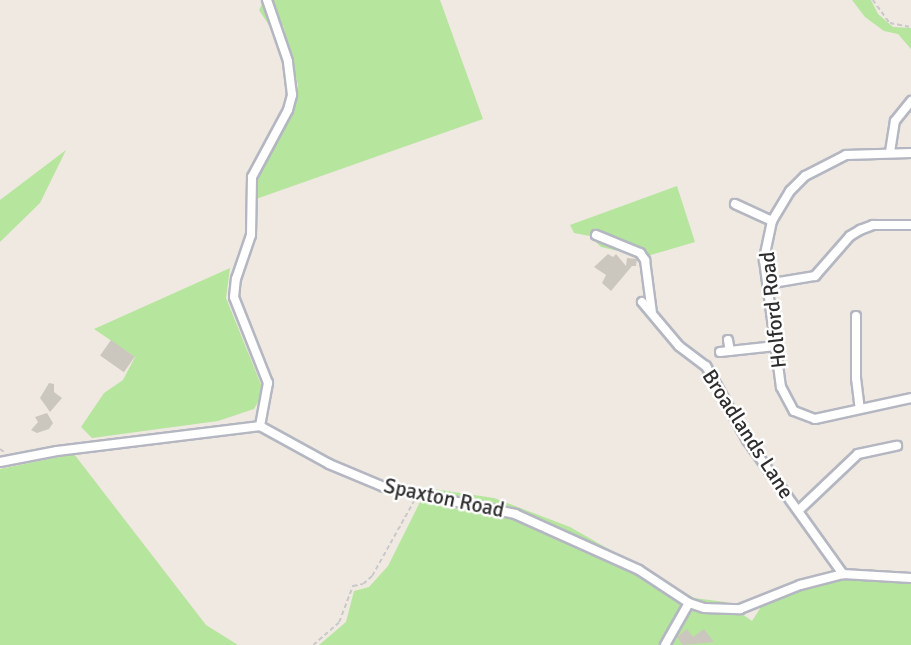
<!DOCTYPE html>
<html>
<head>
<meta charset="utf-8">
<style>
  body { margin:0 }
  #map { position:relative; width:911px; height:645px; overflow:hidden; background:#efe9e1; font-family:Signika,sans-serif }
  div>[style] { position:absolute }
  .green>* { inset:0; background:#b6e59e }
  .building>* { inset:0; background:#cbc7bf; transform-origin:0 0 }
  .path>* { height:1.5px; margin-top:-0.75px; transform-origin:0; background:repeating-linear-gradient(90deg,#c9c9c9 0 4.5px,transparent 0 7.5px) }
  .roads { filter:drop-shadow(2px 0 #b4b7c1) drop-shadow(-2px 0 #b4b7c1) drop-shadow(0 2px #b4b7c1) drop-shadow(0 -2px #b4b7c1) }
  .minor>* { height:8px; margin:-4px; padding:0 4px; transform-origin:4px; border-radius:4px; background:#fff }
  span { translate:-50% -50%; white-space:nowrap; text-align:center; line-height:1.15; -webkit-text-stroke:5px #fff; paint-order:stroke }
  .street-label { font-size:21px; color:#2e2e2e }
</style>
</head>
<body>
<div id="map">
  <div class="green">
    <div style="clip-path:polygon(264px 0,440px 0,483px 119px,256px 199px,256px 178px,293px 109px,298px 85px,283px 25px,274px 33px,259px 10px)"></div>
    <div style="clip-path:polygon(852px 0,871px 0,878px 14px,893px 27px,911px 28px,911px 49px,898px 34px,884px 31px,865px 17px)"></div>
    <div style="clip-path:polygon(66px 150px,40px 203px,0 242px,0 200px)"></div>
    <div style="clip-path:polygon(677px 186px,695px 242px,644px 257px,601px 247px,590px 236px,574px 233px,570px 225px)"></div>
    <div style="clip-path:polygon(230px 268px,226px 298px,264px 392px,254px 409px,218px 421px,92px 438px,81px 427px,104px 393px,123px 380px,135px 357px,94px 329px)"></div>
    <div style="clip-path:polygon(74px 454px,206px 625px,238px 645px,0 645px,0 469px)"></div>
    <div style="clip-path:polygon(427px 488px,494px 498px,570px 527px,694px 598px,725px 602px,752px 621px,761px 607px,818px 584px,867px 577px,905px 583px,901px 578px,911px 578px,911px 645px,319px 645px,346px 622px,354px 591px,369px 587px,388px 566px)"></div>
  </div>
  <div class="building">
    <div style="clip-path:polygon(608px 254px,613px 257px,616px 254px,626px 266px,627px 258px,637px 259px,636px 266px,632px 266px,611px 291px,602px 283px,606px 275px,594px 267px)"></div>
    <div style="left:111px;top:340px;width:29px;height:19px;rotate:35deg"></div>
    <div style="clip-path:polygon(49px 383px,54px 384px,54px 392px,62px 398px,50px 412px,40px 398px)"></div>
    <div style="clip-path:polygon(47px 413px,53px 423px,49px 429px,37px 433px,31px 430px,38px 422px,35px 417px)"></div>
    <div style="clip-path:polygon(687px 629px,693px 637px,704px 629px,714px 642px,683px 645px,677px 637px)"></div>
  </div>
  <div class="path">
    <div style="left:873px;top:0;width:29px;rotate:54deg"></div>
    <div style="left:890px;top:23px;width:21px;rotate:11deg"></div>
    <div style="left:0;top:449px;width:7px;rotate:34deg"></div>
    <div style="left:313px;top:645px;width:35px;rotate:-41deg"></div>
    <div style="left:339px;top:622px;width:39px;rotate:-69deg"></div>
    <div style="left:353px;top:586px;width:10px;rotate:-11deg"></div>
    <div style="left:363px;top:584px;width:12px;rotate:-42deg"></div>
    <div style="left:372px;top:576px;width:86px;rotate:-60.8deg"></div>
  </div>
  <div class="roads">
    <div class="minor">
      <div style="left:890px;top:152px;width:31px;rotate:-81deg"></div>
      <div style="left:895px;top:121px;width:26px;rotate:-51deg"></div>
      <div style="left:911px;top:153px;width:65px;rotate:178.2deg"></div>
      <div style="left:846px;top:155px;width:46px;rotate:152.9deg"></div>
      <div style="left:805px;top:176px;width:21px;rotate:135deg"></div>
      <div style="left:790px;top:191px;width:35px;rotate:121deg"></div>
      <div style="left:772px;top:221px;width:40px;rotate:102deg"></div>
      <div style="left:764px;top:260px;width:128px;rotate:82.4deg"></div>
      <div style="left:781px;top:387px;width:27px;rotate:62deg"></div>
      <div style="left:794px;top:411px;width:22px;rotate:21deg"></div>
      <div style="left:815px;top:419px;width:98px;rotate:-12.3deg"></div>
      <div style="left:735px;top:204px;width:41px;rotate:24.7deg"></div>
      <div style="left:596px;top:235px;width:48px;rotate:22.2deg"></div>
      <div style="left:640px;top:253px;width:9px;rotate:54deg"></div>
      <div style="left:645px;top:260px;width:53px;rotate:82.5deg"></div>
      <div style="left:767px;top:284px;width:49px;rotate:-9.5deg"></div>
      <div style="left:815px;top:276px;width:53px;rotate:-48.8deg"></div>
      <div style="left:850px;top:236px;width:12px;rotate:-31deg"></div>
      <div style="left:860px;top:230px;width:14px;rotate:-21deg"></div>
      <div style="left:873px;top:225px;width:38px"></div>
      <div style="left:642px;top:302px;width:57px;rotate:49.9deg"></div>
      <div style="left:679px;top:346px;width:34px;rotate:37deg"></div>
      <div style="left:706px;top:366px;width:85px;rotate:61deg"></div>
      <div style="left:747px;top:440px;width:165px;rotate:54.4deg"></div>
      <div style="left:856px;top:316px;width:62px;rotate:90deg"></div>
      <div style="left:856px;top:378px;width:31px;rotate:83deg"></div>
      <div style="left:728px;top:340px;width:11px;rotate:80deg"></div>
      <div style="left:720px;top:352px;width:56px;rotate:-6.1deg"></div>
      <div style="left:260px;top:426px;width:44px;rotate:-79.5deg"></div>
      <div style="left:268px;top:383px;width:92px;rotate:-111.6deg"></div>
      <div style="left:234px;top:297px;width:18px;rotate:-84deg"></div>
      <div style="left:236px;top:279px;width:46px;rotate:-71.2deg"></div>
      <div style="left:251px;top:235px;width:58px;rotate:-89deg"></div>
      <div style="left:252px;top:177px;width:76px;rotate:-61.8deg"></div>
      <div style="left:288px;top:110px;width:16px;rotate:-75deg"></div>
      <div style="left:292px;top:95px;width:34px;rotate:-97deg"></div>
      <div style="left:288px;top:61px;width:65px;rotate:-109deg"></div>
      <div style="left:0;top:462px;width:58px;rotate:-10.9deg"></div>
      <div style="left:57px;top:451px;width:205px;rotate:-7deg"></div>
      <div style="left:260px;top:426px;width:79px;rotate:28.8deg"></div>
      <div style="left:329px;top:464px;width:60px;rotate:22.7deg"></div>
      <div style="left:384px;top:487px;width:134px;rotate:11.6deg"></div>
      <div style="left:515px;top:514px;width:136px;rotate:24.3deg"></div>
      <div style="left:639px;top:570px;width:60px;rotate:33.4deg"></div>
      <div style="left:689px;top:603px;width:16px;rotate:18deg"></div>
      <div style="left:704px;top:608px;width:36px;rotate:2deg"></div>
      <div style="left:740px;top:609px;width:65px;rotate:-21.8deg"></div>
      <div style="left:800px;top:585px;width:44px;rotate:-14.3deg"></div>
      <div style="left:843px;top:574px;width:68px;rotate:3.4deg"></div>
      <div style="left:799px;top:510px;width:81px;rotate:-43.5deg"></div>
      <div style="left:858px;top:454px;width:40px;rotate:-12deg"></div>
      <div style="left:665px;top:645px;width:48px;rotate:-60.3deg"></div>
    </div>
  </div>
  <div class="street-label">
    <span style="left:773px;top:310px;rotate:-96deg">Holford Road</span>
    <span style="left:748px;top:434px;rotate:57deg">Broadlands Lane</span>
    <span style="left:444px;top:498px;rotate:12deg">Spaxton Road</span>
  </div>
</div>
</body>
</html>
